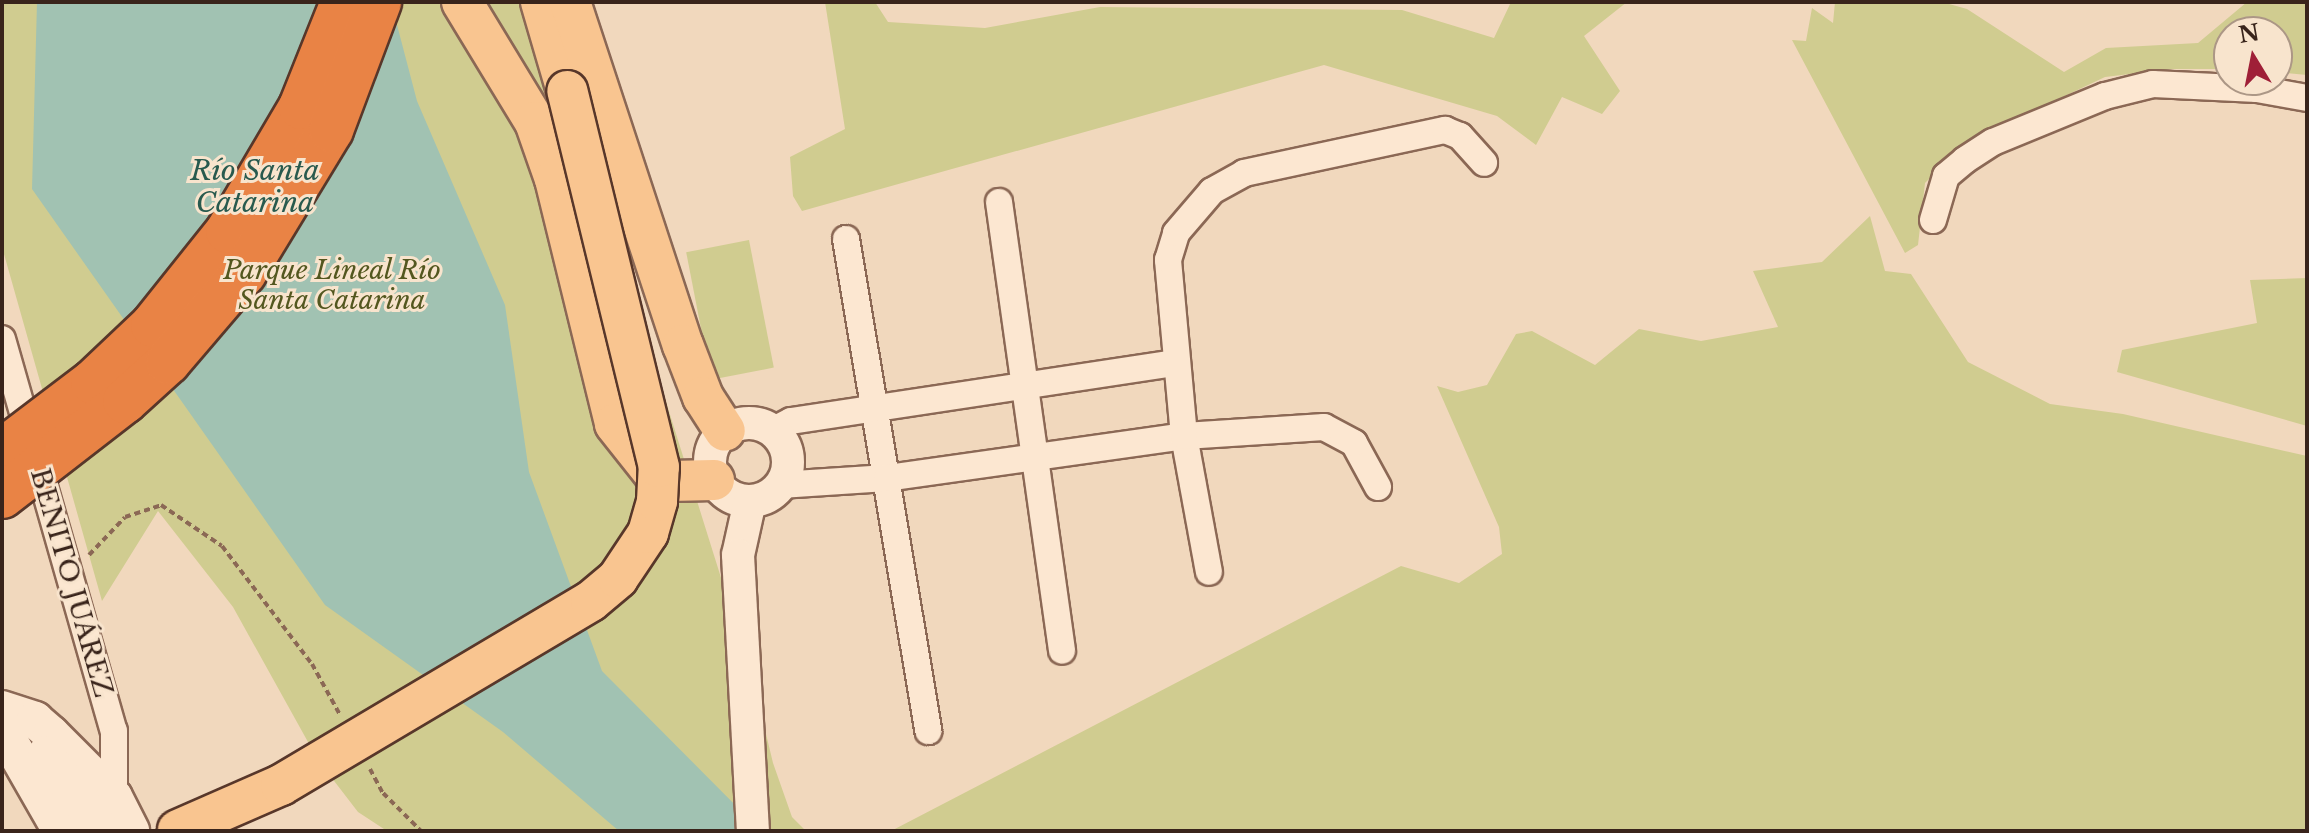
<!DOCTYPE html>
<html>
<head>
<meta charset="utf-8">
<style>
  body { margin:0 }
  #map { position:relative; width:2309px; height:833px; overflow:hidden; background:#f1d8bd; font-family:"Libre Baskerville",serif }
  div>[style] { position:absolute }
  .green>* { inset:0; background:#d0cc90; transform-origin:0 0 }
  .water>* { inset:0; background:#a1c2b2 }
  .path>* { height:4px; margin-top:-2px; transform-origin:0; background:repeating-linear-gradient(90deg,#8b6855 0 6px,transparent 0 10px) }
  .roads { filter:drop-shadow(2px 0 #8b6855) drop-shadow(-2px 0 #8b6855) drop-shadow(0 2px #8b6855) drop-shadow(0 -2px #8b6855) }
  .minor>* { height:26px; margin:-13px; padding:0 13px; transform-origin:13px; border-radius:13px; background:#fce7d1 }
  .tertiary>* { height:32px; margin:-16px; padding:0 16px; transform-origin:16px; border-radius:16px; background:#fce7d1 }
  .tertiary>.ring { margin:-16px; padding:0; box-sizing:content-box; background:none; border:32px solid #fce7d1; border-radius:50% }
  .secondary>* { height:36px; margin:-18px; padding:0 18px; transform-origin:18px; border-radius:18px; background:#fce7d1 }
  .primary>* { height:40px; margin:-20px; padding:0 20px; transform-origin:20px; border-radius:20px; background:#f9c590 }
  .bridges { filter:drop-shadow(2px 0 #58372a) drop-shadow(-2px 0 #58372a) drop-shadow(0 2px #58372a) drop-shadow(0 -2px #58372a) }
  .primary-bridge>* { height:40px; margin:-20px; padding:0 20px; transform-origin:20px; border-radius:20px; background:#f9c590 }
  .motorway-bridge>* { height:44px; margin:-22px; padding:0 22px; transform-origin:22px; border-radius:22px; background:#e98345 }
  span { translate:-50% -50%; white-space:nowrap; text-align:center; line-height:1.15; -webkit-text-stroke:6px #f8e4cd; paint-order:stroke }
  .park-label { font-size:26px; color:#53571f; font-style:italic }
  .street-label { font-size:26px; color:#39241b }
  .water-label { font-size:28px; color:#285a4e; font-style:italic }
  .frame { position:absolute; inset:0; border:4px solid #39241b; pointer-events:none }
  .north { position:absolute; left:2213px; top:16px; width:80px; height:80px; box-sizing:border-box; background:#f8e4cd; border:2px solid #ac9786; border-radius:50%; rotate:350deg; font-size:22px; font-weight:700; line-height:32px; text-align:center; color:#39241b }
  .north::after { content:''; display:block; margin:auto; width:28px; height:36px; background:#9f1f37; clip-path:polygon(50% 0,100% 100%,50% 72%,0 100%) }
</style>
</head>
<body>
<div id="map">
  <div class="green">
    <div style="clip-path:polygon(2px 2px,541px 2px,753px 680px,773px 763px,792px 817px,806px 831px,387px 831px,358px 812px,318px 760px,233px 607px,158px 511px,102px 601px,2px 247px)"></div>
    <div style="clip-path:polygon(825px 2px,875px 2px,888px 22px,985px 28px,1100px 7px,1402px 10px,1494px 38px,1511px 2px,1627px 2px,1584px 36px,1620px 91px,1602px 114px,1562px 97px,1536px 145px,1497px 116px,1324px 65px,802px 211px,793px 196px,790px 157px,845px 129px)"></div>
    <div style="clip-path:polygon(1835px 2px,1942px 2px,1967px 9px,2064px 72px,2106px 48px,2198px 43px,2247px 2px,2307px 2px,2307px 75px,2277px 72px,2277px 32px,2229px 32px,2229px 69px,2172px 69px,2105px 77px,1965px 143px,1925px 183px,1918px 245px,1905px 253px,1792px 40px,1806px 41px,1812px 8px,1833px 23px)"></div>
    <div style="clip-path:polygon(1870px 216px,1885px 271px,1911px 274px,1968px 362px,2050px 404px,2123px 414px,2307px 456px,2307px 831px,891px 831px,1401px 566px,1459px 583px,1502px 554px,1499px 527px,1437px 386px,1458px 392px,1487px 385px,1516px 334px,1532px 331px,1595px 365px,1639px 329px,1701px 341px,1778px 327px,1753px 271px,1822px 262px)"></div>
    <div style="left:749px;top:240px;width:130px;height:64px;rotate:79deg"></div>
    <div style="clip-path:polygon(2307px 278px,2307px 426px,2117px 372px,2122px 350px,2257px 323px,2250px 280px)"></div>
  </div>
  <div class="water">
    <div style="clip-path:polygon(37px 2px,391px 2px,417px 101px,505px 305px,529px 472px,602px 671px,761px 831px,619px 831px,503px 732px,325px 605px,32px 189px)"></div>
  </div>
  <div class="path">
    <div style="left:89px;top:555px;width:52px;rotate:-46.5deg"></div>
    <div style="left:125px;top:517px;width:38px;rotate:-18deg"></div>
    <div style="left:161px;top:505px;width:73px;rotate:33.9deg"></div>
    <div style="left:222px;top:546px;width:148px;rotate:52.7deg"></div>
    <div style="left:312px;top:664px;width:58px;rotate:61.2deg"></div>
    <div style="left:370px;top:769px;width:27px;rotate:62deg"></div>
    <div style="left:383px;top:793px;width:54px;rotate:45deg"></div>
  </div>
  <div class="roads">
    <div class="minor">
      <div style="left:999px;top:202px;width:453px;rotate:82deg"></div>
      <div style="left:1933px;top:220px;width:46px;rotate:-73.5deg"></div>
      <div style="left:1946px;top:176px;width:25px;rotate:-40deg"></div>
      <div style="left:1965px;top:160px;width:33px;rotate:-33deg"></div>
      <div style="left:1993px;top:142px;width:121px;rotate:-22.3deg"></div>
      <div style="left:2105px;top:96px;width:49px;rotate:-14deg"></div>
      <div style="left:2153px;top:84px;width:104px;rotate:2.8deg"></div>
      <div style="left:2257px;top:89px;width:51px;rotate:10.2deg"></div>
      <div style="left:846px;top:239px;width:499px;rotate:80.5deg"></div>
      <div style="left:2px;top:339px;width:408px;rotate:74.1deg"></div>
      <div style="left:114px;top:731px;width:66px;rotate:90deg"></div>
      <div style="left:114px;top:797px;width:9px;rotate:144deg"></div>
      <div style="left:772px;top:431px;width:21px;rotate:-28deg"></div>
      <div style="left:791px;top:421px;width:388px;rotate:-8.6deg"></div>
      <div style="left:780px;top:485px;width:107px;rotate:-3.7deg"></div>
      <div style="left:887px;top:478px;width:300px;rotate:-8deg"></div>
      <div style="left:1184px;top:436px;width:138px;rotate:79.6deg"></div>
      <div style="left:1378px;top:487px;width:50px;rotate:-118.6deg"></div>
      <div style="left:1354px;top:443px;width:34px;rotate:-152deg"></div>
      <div style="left:1324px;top:427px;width:140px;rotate:176.3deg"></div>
      <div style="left:1184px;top:436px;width:177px;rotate:-95.2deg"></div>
      <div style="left:1168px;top:260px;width:28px;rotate:-73deg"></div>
      <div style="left:1176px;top:233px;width:55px;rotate:-49.4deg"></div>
      <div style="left:1212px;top:191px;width:37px;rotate:-29deg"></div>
      <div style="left:1244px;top:173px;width:206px;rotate:-12.1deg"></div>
      <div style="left:1445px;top:130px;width:16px;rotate:22deg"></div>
      <div style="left:1460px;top:136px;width:36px;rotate:48deg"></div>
    </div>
    <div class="tertiary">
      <div class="ring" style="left:710px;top:423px;width:46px;height:46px"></div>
      <div style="left:750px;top:501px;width:55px;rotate:102.5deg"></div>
      <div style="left:738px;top:555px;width:276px;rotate:86.9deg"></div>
    </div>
    <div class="secondary">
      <div style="left:2px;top:709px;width:35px;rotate:18deg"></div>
      <div style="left:35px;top:720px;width:21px;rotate:41deg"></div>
      <div style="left:51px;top:734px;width:89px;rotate:45deg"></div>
      <div style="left:114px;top:797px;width:38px;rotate:63deg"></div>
      <div style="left:2px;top:728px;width:119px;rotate:60.2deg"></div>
      <div style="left:46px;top:754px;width:95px;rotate:54deg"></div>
    </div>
    <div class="primary">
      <div style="left:462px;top:2px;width:140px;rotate:58.7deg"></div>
      <div style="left:535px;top:122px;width:60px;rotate:70.7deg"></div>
      <div style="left:555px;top:179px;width:252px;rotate:76.2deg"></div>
      <div style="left:615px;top:424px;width:61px;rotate:51.6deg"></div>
      <div style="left:653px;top:472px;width:19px;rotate:28deg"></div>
      <div style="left:670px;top:481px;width:44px;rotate:-1.3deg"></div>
      <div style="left:541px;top:2px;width:93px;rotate:73.7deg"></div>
      <div style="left:570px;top:2px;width:361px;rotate:71.8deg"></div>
      <div style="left:683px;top:345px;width:56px;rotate:69deg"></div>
      <div style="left:703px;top:397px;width:40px;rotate:57.1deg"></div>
    </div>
  </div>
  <div class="bridges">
    <div class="primary-bridge">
      <div style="left:178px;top:830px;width:112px;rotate:-23.6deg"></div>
      <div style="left:281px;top:785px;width:360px;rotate:-30.7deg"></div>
      <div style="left:591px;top:601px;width:35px;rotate:-40deg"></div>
      <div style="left:618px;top:578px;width:54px;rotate:-56.3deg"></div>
      <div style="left:648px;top:533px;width:33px;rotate:-74deg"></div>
      <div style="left:657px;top:501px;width:34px;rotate:-87deg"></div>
      <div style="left:659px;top:467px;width:387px;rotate:-103.7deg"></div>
    </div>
    <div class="motorway-bridge">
      <div style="left:2px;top:451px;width:114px;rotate:-37.2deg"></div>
      <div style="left:93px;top:382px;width:83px;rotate:-43.5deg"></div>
      <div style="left:153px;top:325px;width:120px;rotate:-51.4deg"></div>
      <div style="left:228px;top:231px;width:144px;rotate:-59.5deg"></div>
      <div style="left:301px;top:107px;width:113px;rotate:-68.2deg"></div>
      <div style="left:2px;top:496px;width:155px;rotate:-37.7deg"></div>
      <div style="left:125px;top:401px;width:58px;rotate:-42.2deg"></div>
      <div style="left:168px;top:362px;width:117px;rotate:-49.5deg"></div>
      <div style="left:244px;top:273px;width:167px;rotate:-58.7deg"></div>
      <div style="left:331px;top:130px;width:137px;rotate:-69.4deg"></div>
    </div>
  </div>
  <div class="park-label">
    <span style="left:332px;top:286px">Parque Lineal Río<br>Santa Catarina</span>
  </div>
  <div class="street-label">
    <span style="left:71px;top:583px;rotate:74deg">BENITO JUÁREZ</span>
  </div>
  <div class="water-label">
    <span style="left:255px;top:187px">Río Santa<br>Catarina</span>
  </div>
  <div class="frame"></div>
  <div class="north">N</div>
</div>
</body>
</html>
